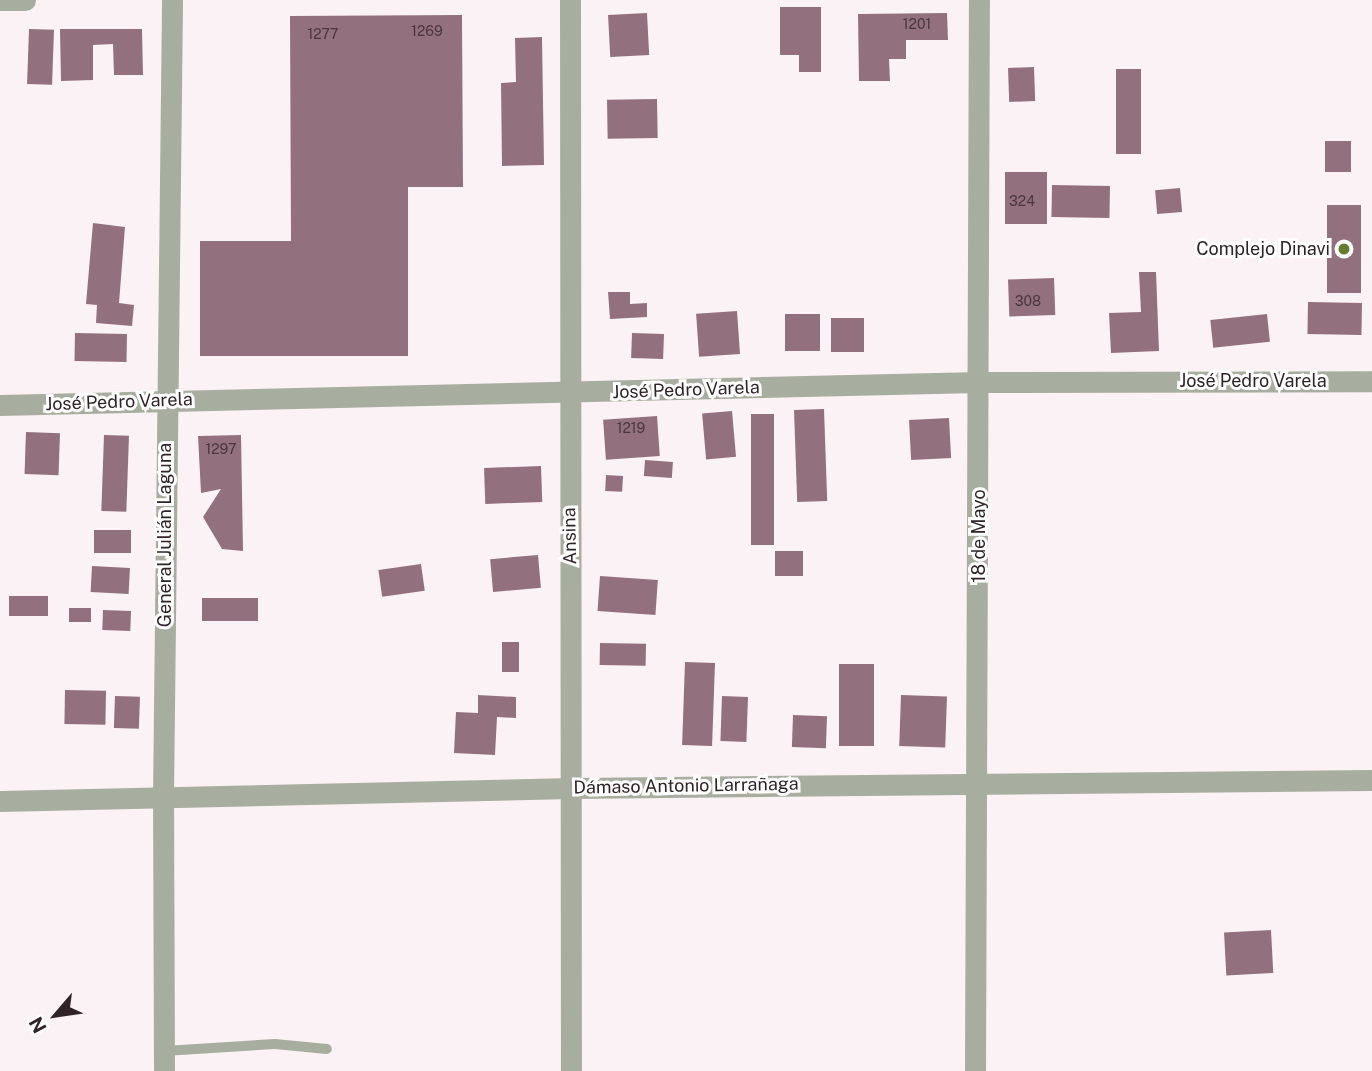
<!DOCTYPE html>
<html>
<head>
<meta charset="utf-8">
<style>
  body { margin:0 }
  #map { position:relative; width:1372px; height:1071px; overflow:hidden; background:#fbf2f5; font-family:"Public Sans",sans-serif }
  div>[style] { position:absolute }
  .building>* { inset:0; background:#93707e; transform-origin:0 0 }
  .lane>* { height:10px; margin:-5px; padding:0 5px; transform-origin:5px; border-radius:5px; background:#a8ae9f }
  .street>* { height:21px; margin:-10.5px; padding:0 10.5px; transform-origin:10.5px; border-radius:10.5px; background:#a8ae9f }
  .dots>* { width:19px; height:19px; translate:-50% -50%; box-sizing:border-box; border:4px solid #fff; border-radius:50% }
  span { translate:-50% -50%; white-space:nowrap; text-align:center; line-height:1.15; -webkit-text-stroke:6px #fff; paint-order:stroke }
  .number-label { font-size:14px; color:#49363d }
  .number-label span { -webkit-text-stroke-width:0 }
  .poi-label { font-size:18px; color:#302227 }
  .right { translate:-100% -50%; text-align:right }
  .street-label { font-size:18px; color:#302227 }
  .north { position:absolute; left:21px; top:980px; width:70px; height:70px; -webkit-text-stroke:5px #fff; paint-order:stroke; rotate:241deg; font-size:19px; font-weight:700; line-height:28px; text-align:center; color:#302227 }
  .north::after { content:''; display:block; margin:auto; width:24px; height:32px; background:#302227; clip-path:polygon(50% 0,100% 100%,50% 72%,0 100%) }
</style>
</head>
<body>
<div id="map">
  <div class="building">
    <div style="clip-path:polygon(780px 7px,821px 7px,821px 72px,799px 72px,799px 55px,780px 55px)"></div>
    <div style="left:647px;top:13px;width:42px;height:39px;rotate:87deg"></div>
    <div style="clip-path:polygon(947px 13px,948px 40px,906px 40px,906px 59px,889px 59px,890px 81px,859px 81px,858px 14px)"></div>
    <div style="clip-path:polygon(462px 15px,463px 187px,408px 187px,408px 356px,200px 356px,200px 241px,291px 241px,290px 16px)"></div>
    <div style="left:29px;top:29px;width:25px;height:55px;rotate:2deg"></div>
    <div style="clip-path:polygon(60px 29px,142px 29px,143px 75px,114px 75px,113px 44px,93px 45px,93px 80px,61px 81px)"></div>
    <div style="clip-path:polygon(542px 37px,544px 165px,502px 166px,501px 83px,516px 82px,515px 38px)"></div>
    <div style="left:1034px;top:67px;width:34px;height:26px;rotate:88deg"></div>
    <div style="left:1116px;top:69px;width:25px;height:85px"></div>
    <div style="left:657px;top:99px;width:39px;height:50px;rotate:89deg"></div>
    <div style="left:1325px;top:141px;width:26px;height:31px"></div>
    <div style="left:1005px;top:172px;width:42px;height:52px"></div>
    <div style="left:1052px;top:185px;width:58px;height:32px;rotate:1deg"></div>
    <div style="left:1180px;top:188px;width:24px;height:25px;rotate:85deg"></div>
    <div style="left:1327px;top:205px;width:34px;height:88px"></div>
    <div style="clip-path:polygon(93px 223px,125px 227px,119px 303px,134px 305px,132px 326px,96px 323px,97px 305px,86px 304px)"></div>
    <div style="clip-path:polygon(1139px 272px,1156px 272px,1159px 351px,1111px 353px,1109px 313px,1141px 312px)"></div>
    <div style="left:1054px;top:278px;width:37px;height:46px;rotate:88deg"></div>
    <div style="clip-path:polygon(608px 292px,630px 292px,630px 304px,647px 303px,647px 317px,610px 319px)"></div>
    <div style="left:1308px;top:302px;width:54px;height:32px;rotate:1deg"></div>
    <div style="left:737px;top:311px;width:43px;height:41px;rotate:86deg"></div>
    <div style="left:820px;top:314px;width:37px;height:35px;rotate:90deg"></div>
    <div style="left:1267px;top:314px;width:28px;height:57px;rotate:84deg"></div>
    <div style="left:831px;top:318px;width:33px;height:34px"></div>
    <div style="left:75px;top:333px;width:52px;height:28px;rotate:1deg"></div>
    <div style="left:632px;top:333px;width:32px;height:25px;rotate:2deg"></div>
    <div style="left:824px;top:409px;width:92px;height:30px;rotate:88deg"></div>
    <div style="left:732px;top:411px;width:46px;height:30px;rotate:85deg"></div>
    <div style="left:751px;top:414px;width:23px;height:131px"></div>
    <div style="left:657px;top:416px;width:40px;height:54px;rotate:86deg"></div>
    <div style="left:949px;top:418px;width:40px;height:40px;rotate:87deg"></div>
    <div style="left:26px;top:432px;width:34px;height:42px;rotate:2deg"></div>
    <div style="left:104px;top:435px;width:25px;height:76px;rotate:2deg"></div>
    <div style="clip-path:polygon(241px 435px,243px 551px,222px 549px,203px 517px,221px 489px,201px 493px,198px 436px)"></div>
    <div style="left:645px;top:460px;width:28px;height:16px;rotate:4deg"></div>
    <div style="left:541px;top:466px;width:36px;height:57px;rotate:88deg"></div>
    <div style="left:606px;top:475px;width:17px;height:16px;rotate:3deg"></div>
    <div style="left:94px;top:530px;width:37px;height:23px"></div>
    <div style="left:775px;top:551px;width:28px;height:25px"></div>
    <div style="left:538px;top:555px;width:33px;height:48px;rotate:85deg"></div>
    <div style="left:421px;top:564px;width:27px;height:43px;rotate:82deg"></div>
    <div style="left:92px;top:566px;width:38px;height:26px;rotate:3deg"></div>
    <div style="left:600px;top:576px;width:58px;height:35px;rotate:4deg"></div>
    <div style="left:9px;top:596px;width:39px;height:20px"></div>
    <div style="left:202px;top:598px;width:56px;height:23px"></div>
    <div style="left:69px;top:608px;width:22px;height:14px"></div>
    <div style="left:103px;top:610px;width:28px;height:20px;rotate:2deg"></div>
    <div style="left:502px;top:642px;width:17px;height:30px"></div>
    <div style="left:600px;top:643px;width:46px;height:22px;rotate:1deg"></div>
    <div style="left:685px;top:662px;width:30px;height:83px;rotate:2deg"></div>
    <div style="left:874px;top:664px;width:82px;height:35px;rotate:90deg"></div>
    <div style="left:65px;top:690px;width:41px;height:34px;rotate:1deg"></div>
    <div style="clip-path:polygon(478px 695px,516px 697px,516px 718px,497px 717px,495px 755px,454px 753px,456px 712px,478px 713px)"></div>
    <div style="left:901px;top:695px;width:46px;height:51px;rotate:2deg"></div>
    <div style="left:115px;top:696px;width:25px;height:32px;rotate:2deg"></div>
    <div style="left:722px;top:696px;width:26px;height:45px;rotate:2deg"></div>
    <div style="left:793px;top:715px;width:34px;height:32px;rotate:2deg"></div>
    <div style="left:1271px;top:930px;width:43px;height:47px;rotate:87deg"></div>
  </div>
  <div class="lane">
    <div style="left:164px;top:1051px;width:111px;rotate:-3.6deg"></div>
    <div style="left:275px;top:1044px;width:52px;rotate:5.5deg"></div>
  </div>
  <div class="street">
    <div style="left:0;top:0;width:25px"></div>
    <div style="left:570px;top:0;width:1071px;rotate:89.95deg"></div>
    <div style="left:0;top:405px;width:979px;rotate:-1.35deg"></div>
    <div style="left:979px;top:382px;width:393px;rotate:-0.1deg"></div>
    <div style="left:0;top:801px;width:572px;rotate:-1.3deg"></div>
    <div style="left:572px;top:788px;width:800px;rotate:-0.57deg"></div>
    <div style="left:164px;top:1071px;width:274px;rotate:-90.2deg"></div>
    <div style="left:163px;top:797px;width:797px;rotate:-89.35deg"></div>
    <div style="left:975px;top:1071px;width:1071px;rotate:-89.79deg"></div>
  </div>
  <div class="dots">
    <div style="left:1344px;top:249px;background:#657b2d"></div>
  </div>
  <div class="number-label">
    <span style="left:917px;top:24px">1201</span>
    <span style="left:427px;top:31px">1269</span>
    <span style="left:323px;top:34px">1277</span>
    <span style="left:1022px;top:201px">324</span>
    <span style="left:1028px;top:301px">308</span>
    <span style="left:631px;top:428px">1219</span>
    <span style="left:221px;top:449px">1297</span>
  </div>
  <div class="poi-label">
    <span class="right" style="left:1330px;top:249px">Complejo Dinavi</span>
  </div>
  <div class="street-label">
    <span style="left:1253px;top:381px">José Pedro Varela</span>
    <span style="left:686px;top:390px;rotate:-2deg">José Pedro Varela</span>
    <span style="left:119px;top:402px;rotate:-2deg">José Pedro Varela</span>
    <span style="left:165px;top:535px;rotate:-90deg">General Julián Laguna</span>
    <span style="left:570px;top:536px;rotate:-91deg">Ansina</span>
    <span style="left:979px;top:536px;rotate:-90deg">18 de Mayo</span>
    <span style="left:686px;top:786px;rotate:-1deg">Dámaso Antonio Larrañaga</span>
  </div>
  <div class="north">N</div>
</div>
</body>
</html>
